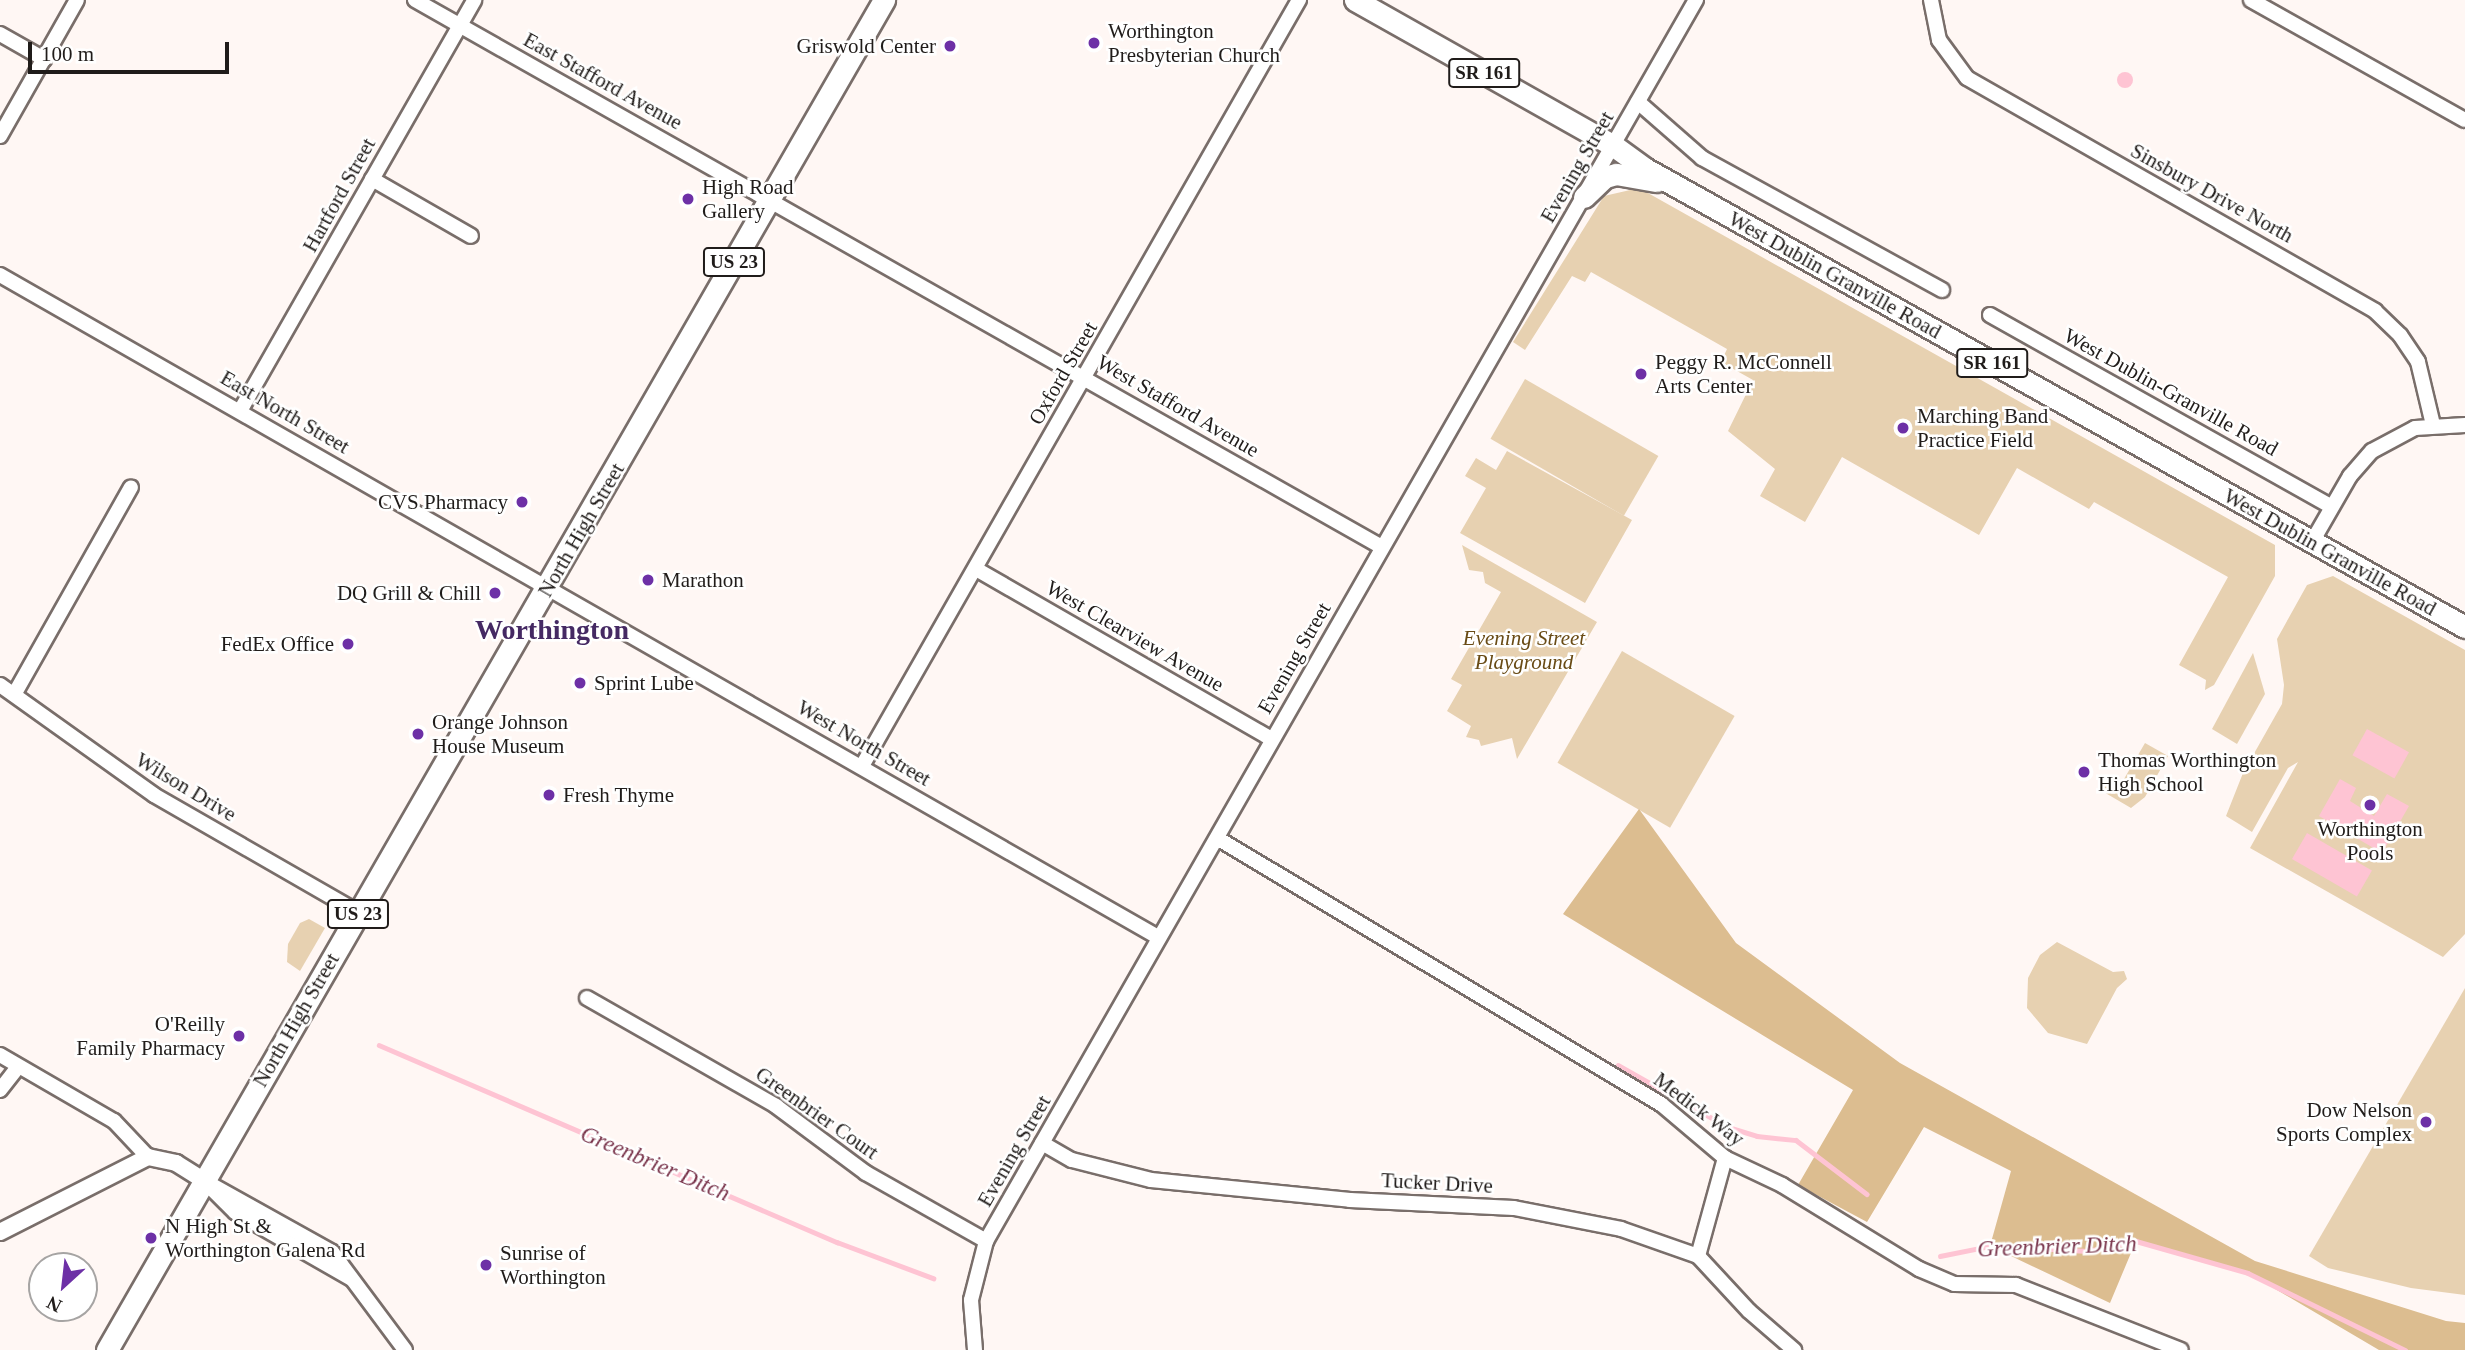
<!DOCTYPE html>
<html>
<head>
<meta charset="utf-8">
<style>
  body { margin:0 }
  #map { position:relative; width:2465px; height:1350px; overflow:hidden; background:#fff7f4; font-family:"Times New Roman",serif }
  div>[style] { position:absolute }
  .green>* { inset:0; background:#e7d1b1; transform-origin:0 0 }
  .forest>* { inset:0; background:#dcbd90 }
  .water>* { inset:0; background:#fec4d3; transform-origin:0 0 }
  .round { border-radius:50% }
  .stream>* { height:4.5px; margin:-2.25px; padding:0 2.25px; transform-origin:2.25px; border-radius:2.25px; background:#fec4d3 }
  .roads { filter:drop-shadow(2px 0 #796e6a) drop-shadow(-2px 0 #796e6a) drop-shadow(0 2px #796e6a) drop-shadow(0 -2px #796e6a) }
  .minor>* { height:14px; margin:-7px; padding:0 7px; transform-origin:7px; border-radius:7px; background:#fff }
  .tertiary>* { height:16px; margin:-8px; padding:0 8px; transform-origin:8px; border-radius:8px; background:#fff }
  .primary>* { height:21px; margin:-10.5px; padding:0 10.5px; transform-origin:10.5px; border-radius:10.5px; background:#fff }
  .dots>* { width:19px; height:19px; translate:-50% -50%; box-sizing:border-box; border:4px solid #fff; border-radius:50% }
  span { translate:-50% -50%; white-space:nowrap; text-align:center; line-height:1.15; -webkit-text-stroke:5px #fff; paint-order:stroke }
  .shield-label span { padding:2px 5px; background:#fff; border:2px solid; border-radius:5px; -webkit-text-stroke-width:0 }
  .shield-label { font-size:19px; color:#201c1a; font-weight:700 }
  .poi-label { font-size:21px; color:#201c1a }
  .left { translate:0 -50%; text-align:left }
  .right { translate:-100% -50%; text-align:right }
  .street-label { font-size:21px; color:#201c1a }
  .park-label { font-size:21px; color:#694b15; font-style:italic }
  .water-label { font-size:23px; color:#79344b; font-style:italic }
  .district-label { font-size:28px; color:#452963; font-weight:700 }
  .north { position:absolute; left:28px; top:1252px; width:70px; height:70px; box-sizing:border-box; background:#fff; border:2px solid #a6a4a3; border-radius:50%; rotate:207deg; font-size:19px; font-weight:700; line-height:28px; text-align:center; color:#201c1a }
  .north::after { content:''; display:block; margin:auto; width:24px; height:32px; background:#6d30a6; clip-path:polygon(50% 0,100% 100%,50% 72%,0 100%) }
  .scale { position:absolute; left:28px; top:42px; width:201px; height:32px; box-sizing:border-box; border:4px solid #201c1a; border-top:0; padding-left:9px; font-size:21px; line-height:24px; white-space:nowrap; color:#201c1a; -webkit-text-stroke:5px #fff; paint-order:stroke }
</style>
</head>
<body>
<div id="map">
  <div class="green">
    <div style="clip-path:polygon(1639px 188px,2275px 545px,2275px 576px,2214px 685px,2205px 690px,2206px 680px,2179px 665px,2228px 577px,2094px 502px,2089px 509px,2017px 468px,1979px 535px,1842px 457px,1805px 522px,1760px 496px,1775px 469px,1728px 431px,1753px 380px,1721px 362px,1727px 349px,1591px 272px,1585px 282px,1572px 276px,1525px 350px,1513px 342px,1604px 196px)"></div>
    <div style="left:1525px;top:379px;width:154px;height:69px;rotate:30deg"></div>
    <div style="clip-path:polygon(1507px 451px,1632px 520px,1585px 603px,1460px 533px,1486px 488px,1465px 476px,1476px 458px,1496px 470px)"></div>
    <div style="clip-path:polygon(1462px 545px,1597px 622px,1517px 759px,1512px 738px,1481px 746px,1479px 740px,1466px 737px,1471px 726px,1447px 711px,1462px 685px,1451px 679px,1501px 592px,1485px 583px,1483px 572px,1469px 570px)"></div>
    <div style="clip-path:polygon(2333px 576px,2465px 650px,2465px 934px,2443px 957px,2250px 848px,2298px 762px,2288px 768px,2252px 832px,2226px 816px,2243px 773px,2282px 704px,2284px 685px,2277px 639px,2307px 585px)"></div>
    <div style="left:1622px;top:651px;width:130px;height:129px;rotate:30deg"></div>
    <div style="clip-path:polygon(2253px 653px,2265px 694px,2237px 744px,2212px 729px)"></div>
    <div style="clip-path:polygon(2145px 743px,2168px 756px,2145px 797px,2131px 808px,2102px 791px,2105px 785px,2117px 791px)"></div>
    <div style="clip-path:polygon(309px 919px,325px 928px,300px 971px,287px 962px,288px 944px,300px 923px)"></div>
    <div style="clip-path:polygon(2057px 942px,2113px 972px,2124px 971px,2127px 979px,2117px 988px,2087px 1044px,2048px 1033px,2027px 1008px,2028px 978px,2040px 955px)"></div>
    <div style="clip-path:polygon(2465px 988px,2465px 1295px,2411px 1288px,2328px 1268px,2309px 1256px)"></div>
  </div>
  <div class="forest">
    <div style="clip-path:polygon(1639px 809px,1736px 943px,1900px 1063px,2255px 1261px,2446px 1321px,2465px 1323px,2465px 1350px,2379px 1350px,2248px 1273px,2136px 1241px,2110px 1303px,1990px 1246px,2011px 1171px,1924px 1127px,1867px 1222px,1798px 1185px,1853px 1090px,1563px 914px)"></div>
  </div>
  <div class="water">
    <div class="round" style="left:2117px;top:72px;width:16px;height:16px"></div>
    <div style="left:2367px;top:729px;width:48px;height:30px;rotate:29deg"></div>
    <div style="clip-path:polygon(2340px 779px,2356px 788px,2350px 801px,2374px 816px,2387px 794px,2409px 806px,2382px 853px,2319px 816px)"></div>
    <div style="left:2307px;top:833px;width:75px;height:30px;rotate:30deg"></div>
  </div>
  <div class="stream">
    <div style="left:379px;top:1045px;width:499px;rotate:23.3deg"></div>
    <div style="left:837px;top:1242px;width:103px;rotate:20.6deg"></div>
    <div style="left:1618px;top:1065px;width:126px;rotate:29.4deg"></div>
    <div style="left:1728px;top:1127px;width:30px;rotate:17deg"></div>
    <div style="left:1757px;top:1136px;width:39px;rotate:6deg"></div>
    <div style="left:1796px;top:1140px;width:89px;rotate:37.3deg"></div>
    <div style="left:1940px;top:1256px;width:51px;rotate:-11.3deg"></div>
    <div style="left:1990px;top:1246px;width:98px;rotate:2.9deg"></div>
    <div style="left:2088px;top:1251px;width:49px;rotate:-11.8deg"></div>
    <div style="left:2136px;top:1241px;width:116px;rotate:15.9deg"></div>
    <div style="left:2248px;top:1273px;width:175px;rotate:26.1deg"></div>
  </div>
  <div class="roads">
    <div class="minor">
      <div style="left:415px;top:0;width:1111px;rotate:29.5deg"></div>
      <div style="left:1931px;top:0;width:41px;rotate:78.7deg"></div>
      <div style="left:1939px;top:40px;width:47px;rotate:53.6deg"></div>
      <div style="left:1967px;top:78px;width:470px;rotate:29.7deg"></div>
      <div style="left:2375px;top:311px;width:35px;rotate:44deg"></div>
      <div style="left:2400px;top:335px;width:32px;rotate:56deg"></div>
      <div style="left:2418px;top:362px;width:65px;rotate:76.6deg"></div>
      <div style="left:2251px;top:0;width:245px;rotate:29.3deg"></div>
      <div style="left:0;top:34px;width:51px;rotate:29.6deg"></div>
      <div style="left:1638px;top:102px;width:85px;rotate:41.2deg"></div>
      <div style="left:1702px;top:158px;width:274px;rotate:28.8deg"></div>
      <div style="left:0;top:136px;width:156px;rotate:-60.5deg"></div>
      <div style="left:372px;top:179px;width:114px;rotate:29.9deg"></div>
      <div style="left:0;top:275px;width:1334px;rotate:29.76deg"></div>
      <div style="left:1990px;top:315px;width:391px;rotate:29.3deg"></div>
      <div style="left:240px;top:411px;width:473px;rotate:-60.3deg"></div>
      <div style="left:2312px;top:542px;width:76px;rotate:-60.1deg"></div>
      <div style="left:2350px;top:476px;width:33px;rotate:-49deg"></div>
      <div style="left:2372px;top:451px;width:49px;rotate:-28.1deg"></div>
      <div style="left:2415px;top:428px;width:50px;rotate:-3.4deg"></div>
      <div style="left:976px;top:569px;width:341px;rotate:29.9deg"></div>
      <div style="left:0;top:685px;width:189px;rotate:35.5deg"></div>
      <div style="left:154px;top:795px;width:237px;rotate:29.9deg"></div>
      <div style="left:15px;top:693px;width:236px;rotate:-60.6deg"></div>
      <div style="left:862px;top:766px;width:882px;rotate:-60.3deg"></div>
      <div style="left:1217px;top:838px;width:518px;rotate:30.93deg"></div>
      <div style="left:1661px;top:1104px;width:84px;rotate:40.2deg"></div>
      <div style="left:1725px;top:1158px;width:63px;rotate:25.3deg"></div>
      <div style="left:1782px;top:1185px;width:161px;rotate:31.5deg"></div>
      <div style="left:1919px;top:1269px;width:38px;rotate:23deg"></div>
      <div style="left:1954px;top:1284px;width:62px;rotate:0.9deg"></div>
      <div style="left:2016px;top:1285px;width:177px;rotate:21.5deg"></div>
      <div style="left:587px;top:998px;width:218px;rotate:29.7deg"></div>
      <div style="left:776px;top:1106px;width:112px;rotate:36.7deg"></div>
      <div style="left:866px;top:1173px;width:138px;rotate:29.5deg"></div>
      <div style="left:0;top:1055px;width:132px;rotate:30.1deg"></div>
      <div style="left:114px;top:1121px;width:50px;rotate:46.6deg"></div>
      <div style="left:0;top:1090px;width:29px;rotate:-52deg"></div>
      <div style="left:1042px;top:1143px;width:34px;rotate:30deg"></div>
      <div style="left:1072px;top:1160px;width:81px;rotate:14.2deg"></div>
      <div style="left:1151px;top:1180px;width:200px;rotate:5.7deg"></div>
      <div style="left:1350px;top:1200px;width:164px;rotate:2.8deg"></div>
      <div style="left:1514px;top:1208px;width:109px;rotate:11.1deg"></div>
      <div style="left:1621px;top:1229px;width:82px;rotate:19.3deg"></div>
      <div style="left:1698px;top:1256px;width:75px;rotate:47.2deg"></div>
      <div style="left:1749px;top:1311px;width:60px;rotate:40.9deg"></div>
      <div style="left:203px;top:1180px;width:148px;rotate:29.2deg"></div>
      <div style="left:332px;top:1252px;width:122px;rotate:53.3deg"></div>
      <div style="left:212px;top:1189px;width:33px;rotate:45deg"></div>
      <div style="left:235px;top:1212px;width:133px;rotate:29.9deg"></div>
      <div style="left:1698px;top:1256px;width:102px;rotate:-74.6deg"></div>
      <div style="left:975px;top:1350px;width:50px;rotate:-94.6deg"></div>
      <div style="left:971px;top:1300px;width:61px;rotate:-75.7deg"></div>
      <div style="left:986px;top:1241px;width:1430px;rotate:-60.23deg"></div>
    </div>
    <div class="tertiary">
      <div style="left:0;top:1232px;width:166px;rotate:-26.9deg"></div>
      <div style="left:148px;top:1157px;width:29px;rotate:12deg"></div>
      <div style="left:176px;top:1163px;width:32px;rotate:32deg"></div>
    </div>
    <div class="primary">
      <div style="left:1355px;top:0;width:297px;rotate:29.4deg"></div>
      <div style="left:1614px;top:146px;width:37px;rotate:36deg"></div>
      <div style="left:1644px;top:168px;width:941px;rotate:29.21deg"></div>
      <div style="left:1584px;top:197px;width:29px;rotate:-44deg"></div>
      <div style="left:1605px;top:177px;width:11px;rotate:-15deg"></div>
      <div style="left:1616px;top:174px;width:41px;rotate:9.9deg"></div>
      <div style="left:107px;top:1350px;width:1558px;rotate:-60.08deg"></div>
    </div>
  </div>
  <div class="dots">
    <div style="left:1094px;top:43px;background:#6d30a6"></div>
    <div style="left:950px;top:46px;background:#6d30a6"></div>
    <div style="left:688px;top:199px;background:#6d30a6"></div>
    <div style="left:1641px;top:374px;background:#6d30a6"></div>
    <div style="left:1903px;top:428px;background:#6d30a6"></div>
    <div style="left:522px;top:502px;background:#6d30a6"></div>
    <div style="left:648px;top:580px;background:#6d30a6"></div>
    <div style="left:495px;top:593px;background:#6d30a6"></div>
    <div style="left:348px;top:644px;background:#6d30a6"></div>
    <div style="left:580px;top:683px;background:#6d30a6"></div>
    <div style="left:418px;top:734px;background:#6d30a6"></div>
    <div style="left:2084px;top:772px;background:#6d30a6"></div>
    <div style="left:549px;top:795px;background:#6d30a6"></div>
    <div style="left:2370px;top:805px;background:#6d30a6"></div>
    <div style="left:239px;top:1036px;background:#6d30a6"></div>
    <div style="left:2426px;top:1122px;background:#6d30a6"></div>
    <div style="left:151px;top:1238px;background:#6d30a6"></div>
    <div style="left:486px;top:1265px;background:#6d30a6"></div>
  </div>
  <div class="shield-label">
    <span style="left:1484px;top:73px">SR 161</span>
    <span style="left:734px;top:262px">US 23</span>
    <span style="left:1992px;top:363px">SR 161</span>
    <span style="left:358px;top:914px">US 23</span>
  </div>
  <div class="poi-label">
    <span class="left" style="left:1108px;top:43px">Worthington<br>Presbyterian Church</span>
    <span class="right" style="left:936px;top:46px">Griswold Center</span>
    <span class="left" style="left:702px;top:199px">High Road<br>Gallery</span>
    <span class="left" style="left:1655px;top:374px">Peggy R. McConnell<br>Arts Center</span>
    <span class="left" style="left:1917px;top:428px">Marching Band<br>Practice Field</span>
    <span class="right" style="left:508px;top:502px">CVS Pharmacy</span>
    <span class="left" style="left:662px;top:580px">Marathon</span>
    <span class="right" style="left:481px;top:593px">DQ Grill &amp; Chill</span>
    <span class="right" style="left:334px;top:644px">FedEx Office</span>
    <span class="left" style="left:594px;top:683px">Sprint Lube</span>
    <span class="left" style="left:432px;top:734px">Orange Johnson<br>House Museum</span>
    <span class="left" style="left:2098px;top:772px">Thomas Worthington<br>High School</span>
    <span class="left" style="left:563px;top:795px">Fresh Thyme</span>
    <span style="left:2370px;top:841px">Worthington<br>Pools</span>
    <span class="right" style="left:225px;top:1036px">O'Reilly<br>Family Pharmacy</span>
    <span class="right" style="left:2412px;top:1122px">Dow Nelson<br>Sports Complex</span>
    <span class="left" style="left:165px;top:1238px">N High St &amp;<br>Worthington Galena Rd</span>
    <span class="left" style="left:500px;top:1265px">Sunrise of<br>Worthington</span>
  </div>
  <div class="street-label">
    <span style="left:603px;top:81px;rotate:29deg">East Stafford Avenue</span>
    <span style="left:1577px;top:167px;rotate:-60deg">Evening Street</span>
    <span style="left:2212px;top:193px;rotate:29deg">Sinsbury Drive North</span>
    <span style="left:339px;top:195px;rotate:-61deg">Hartford Street</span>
    <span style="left:1835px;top:275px;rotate:29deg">West Dublin Granville Road</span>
    <span style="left:1063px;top:373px;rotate:-60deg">Oxford Street</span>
    <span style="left:2171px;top:392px;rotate:29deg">West Dublin-Granville Road</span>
    <span style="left:1178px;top:406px;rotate:30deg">West Stafford Avenue</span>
    <span style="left:285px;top:412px;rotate:30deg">East North Street</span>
    <span style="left:581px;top:530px;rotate:-60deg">North High Street</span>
    <span style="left:2330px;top:552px;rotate:29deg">West Dublin Granville Road</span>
    <span style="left:1135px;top:636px;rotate:30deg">West Clearview Avenue</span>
    <span style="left:1294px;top:658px;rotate:-60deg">Evening Street</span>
    <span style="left:864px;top:743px;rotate:30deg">West North Street</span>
    <span style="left:186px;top:787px;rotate:31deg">Wilson Drive</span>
    <span style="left:296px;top:1020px;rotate:-60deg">North High Street</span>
    <span style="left:1699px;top:1109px;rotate:37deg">Medick Way</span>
    <span style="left:817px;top:1113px;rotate:35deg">Greenbrier Court</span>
    <span style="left:1014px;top:1151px;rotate:-60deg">Evening Street</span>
    <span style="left:1437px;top:1183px;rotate:3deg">Tucker Drive</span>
  </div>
  <div class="park-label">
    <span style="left:1524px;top:650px">Evening Street<br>Playground</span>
  </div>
  <div class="water-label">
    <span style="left:655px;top:1164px;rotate:23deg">Greenbrier Ditch</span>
    <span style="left:2057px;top:1247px;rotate:-2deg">Greenbrier Ditch</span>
  </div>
  <div class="district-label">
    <span style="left:552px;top:630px">Worthington</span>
  </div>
  <div class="north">N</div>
  <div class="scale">100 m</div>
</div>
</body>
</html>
